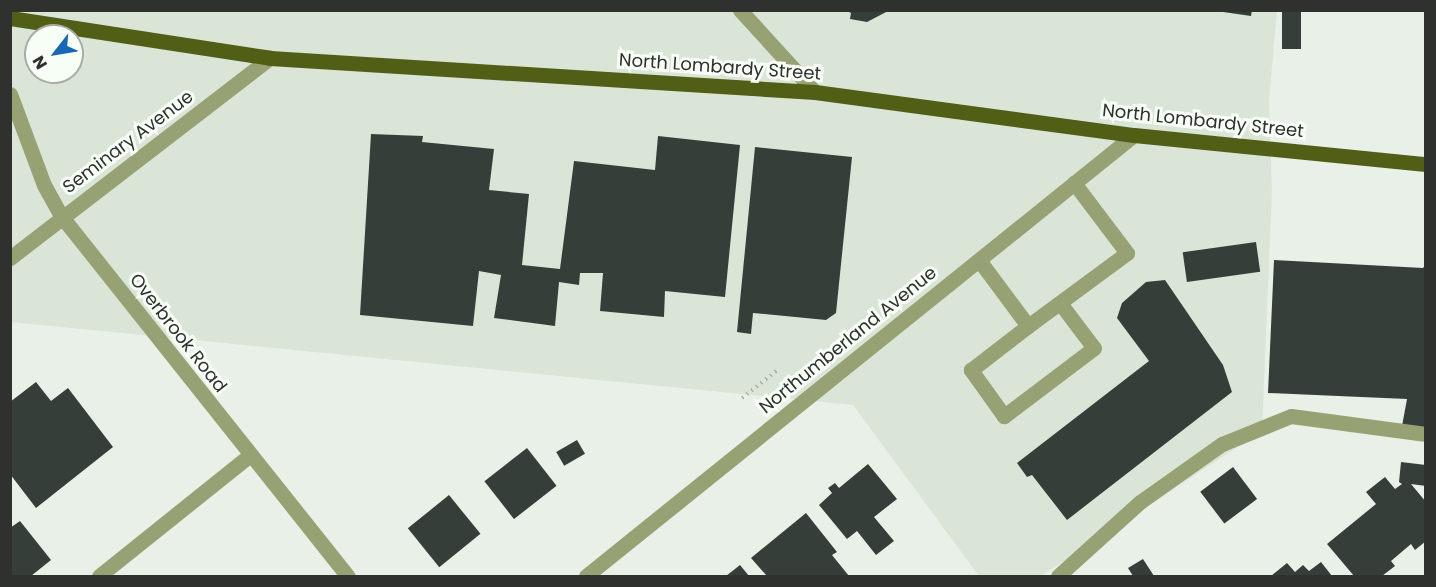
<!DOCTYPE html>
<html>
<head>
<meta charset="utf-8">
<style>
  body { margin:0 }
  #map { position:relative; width:1436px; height:587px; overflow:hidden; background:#e9f0e8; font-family:Poppins,sans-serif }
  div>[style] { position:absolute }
  .built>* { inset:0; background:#dae5d8 }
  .building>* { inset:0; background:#363e3a; transform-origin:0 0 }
  .path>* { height:4px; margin-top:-2px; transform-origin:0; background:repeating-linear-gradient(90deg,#abb0aa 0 1.5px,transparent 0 6px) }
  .minor>* { height:15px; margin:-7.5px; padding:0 7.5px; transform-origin:7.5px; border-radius:7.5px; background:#96a174 }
  .major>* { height:15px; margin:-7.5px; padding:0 7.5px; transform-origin:7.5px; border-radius:7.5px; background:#515e16 }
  span { translate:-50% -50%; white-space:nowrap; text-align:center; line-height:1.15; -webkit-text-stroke:6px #f7fef6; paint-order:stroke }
  .street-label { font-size:18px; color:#2f312f }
  .frame { position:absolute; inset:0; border:12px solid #2f312f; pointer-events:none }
  .north { position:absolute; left:24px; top:24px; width:60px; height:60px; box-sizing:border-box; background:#f7fef6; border:2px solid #a7aca6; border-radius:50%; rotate:239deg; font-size:16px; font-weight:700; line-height:24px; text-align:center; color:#2f312f }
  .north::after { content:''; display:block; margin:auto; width:21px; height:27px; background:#1867b5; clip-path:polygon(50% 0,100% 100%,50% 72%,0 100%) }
</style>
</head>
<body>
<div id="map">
  <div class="built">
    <div style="clip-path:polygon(evenodd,10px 11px,1277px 11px,1269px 101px,1272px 191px,1262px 431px,1041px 576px,979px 576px,853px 405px,11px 322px,10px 11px,36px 36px,72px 36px,72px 72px,36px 72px,36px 36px)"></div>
  </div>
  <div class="building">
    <div style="clip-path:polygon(845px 10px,890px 10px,867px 22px,850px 19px,851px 13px)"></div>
    <div style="clip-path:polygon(1209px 10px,1252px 10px,1251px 16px)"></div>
    <div style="left:1282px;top:10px;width:19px;height:39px"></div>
    <div style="clip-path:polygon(371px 134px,423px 136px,422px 142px,494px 149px,489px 190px,529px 194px,522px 265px,560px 269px,574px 161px,655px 170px,658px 136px,740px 145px,725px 297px,665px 291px,664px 317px,600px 311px,603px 273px,580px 273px,579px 285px,559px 282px,555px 326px,494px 318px,501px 275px,479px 271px,473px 326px,360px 315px)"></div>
    <div style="clip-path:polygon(755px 147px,852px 157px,836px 313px,826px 320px,753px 313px,751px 334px,737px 332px)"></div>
    <div style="left:1256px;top:242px;width:30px;height:74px;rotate:82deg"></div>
    <div style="clip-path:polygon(1274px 260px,1423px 268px,1426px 264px,1426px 429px,1402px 426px,1407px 399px,1268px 393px)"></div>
    <div style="clip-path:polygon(1165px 280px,1223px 365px,1232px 392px,1067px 520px,1032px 475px,1027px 477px,1017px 463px,1149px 361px,1117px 318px,1122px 303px,1146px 282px)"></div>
    <div style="clip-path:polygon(36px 382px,51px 401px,68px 388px,113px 447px,36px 508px,10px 474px,10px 402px)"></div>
    <div style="left:577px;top:440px;width:16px;height:24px;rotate:60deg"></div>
    <div style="left:527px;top:448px;width:48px;height:54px;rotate:52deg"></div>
    <div style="clip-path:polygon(1401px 462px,1426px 465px,1426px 486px,1411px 484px,1426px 502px,1426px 541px,1415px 550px,1411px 544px,1391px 561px,1395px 566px,1382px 576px,1354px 576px,1327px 544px,1376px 504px,1366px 492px,1385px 477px,1395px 489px,1402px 484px,1399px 482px)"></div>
    <div style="clip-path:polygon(868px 464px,897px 499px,874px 517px,894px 541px,876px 555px,857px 531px,847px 539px,819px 505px,832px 493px,828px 488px,835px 483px,839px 488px)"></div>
    <div style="left:1233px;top:467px;width:40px;height:41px;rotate:53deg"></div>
    <div style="left:449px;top:495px;width:50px;height:53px;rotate:51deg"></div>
    <div style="clip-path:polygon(806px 513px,837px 552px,832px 555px,849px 576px,767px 576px,751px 558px)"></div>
    <div style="clip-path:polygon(20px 521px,51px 560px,31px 576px,10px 576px,10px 528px)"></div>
    <div style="clip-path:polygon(1143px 559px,1154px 576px,1133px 576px,1128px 568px)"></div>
    <div style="clip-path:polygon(1321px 562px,1332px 576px,1271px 576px,1287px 563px,1295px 572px,1303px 565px,1309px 571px)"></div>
    <div style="clip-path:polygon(740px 565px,749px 576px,726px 576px)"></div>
  </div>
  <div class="path">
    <div style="left:742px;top:398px;width:48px;rotate:-38.3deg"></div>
  </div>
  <div class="minor">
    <div style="left:740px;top:10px;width:111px;rotate:47.6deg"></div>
    <div style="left:10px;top:94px;width:97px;rotate:69.5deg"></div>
    <div style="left:44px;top:185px;width:37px;rotate:61deg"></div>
    <div style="left:62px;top:217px;width:459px;rotate:51.5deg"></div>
    <div style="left:10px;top:258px;width:328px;rotate:-37.6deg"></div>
    <div style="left:979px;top:260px;width:82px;rotate:53.4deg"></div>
    <div style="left:1060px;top:303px;width:56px;rotate:52.9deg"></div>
    <div style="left:1094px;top:348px;width:113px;rotate:142.9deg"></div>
    <div style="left:1004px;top:416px;width:57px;rotate:-125.7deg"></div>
    <div style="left:971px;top:370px;width:72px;rotate:-37.7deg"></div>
    <div style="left:1028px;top:326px;width:123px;rotate:-36.4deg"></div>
    <div style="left:1127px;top:253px;width:88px;rotate:-127.1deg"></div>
    <div style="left:99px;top:576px;width:193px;rotate:-38.7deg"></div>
    <div style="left:586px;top:576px;width:703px;rotate:-38.83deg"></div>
    <div style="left:1058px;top:576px;width:110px;rotate:-42.1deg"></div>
    <div style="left:1140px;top:502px;width:100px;rotate:-35.3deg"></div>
    <div style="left:1222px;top:444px;width:74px;rotate:-22.1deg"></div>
    <div style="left:1291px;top:416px;width:136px;rotate:7.6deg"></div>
  </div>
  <div class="major">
    <div style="left:10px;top:18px;width:263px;rotate:8.7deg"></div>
    <div style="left:270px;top:58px;width:546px;rotate:3.57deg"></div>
    <div style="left:815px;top:92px;width:322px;rotate:7.7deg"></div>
    <div style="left:1134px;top:135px;width:293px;rotate:5.7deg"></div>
  </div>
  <div class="street-label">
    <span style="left:720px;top:67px;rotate:4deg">North Lombardy Street</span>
    <span style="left:1203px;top:121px;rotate:6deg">North Lombardy Street</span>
    <span style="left:128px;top:142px;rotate:-37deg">Seminary Avenue</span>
    <span style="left:178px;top:333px;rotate:52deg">Overbrook Road</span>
    <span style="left:848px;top:340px;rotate:-39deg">Northumberland Avenue</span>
  </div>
  <div class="frame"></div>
  <div class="north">N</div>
</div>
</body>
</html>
